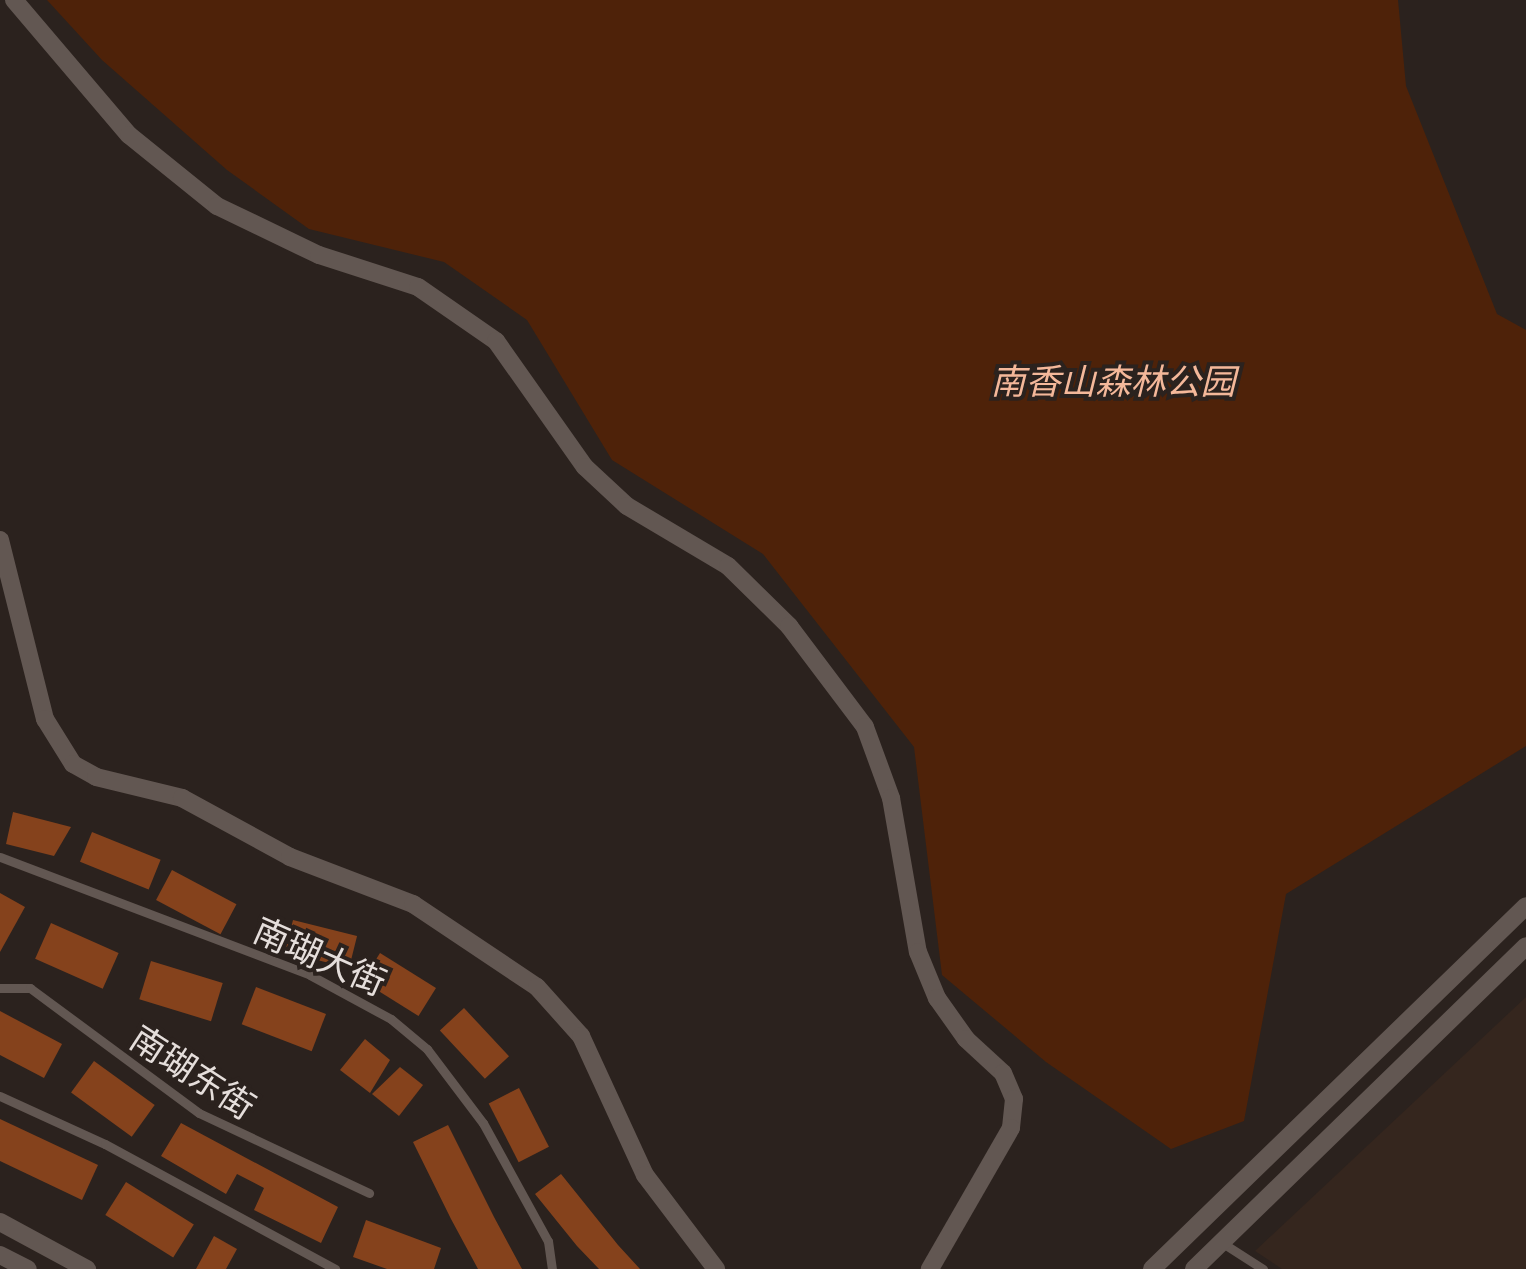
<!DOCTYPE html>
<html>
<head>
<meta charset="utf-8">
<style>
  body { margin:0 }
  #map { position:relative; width:1526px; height:1269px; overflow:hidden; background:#2b221e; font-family:"Noto Serif","Noto Sans SC",serif }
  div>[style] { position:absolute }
  .built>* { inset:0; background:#35261e }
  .green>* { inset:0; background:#4e2209 }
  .building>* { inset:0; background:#85421c; transform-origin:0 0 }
  .lane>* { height:9px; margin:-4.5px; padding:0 4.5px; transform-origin:4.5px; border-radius:4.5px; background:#625752 }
  .street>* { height:18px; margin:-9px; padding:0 9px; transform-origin:9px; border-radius:9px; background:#625752 }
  span { translate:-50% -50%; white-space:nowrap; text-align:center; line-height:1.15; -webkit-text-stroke:8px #2b221e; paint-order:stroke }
  .park-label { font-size:35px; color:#f4b89a; font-style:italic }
  .street-label { font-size:35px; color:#e5dedb }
</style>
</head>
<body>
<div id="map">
  <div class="built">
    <div style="clip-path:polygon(1526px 997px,1526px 1269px,1282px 1269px,1255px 1251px)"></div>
  </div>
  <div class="green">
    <div style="clip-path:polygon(47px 0,1398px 0,1406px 86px,1497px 314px,1526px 330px,1526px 746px,1286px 894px,1244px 1121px,1171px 1149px,1046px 1062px,942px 975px,914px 747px,763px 554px,612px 460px,527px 320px,444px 262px,309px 229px,227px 170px,102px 60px)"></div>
  </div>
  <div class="building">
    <div style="clip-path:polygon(13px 812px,71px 827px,54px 856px,6px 844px)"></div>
    <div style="left:92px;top:832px;width:74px;height:32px;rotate:22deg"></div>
    <div style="left:172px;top:870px;width:73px;height:34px;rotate:28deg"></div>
    <div style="clip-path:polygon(0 893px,25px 907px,0 952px)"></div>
    <div style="left:293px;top:920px;width:66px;height:33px;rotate:14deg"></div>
    <div style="left:51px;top:923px;width:74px;height:39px;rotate:24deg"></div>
    <div style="left:380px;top:953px;width:66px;height:33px;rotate:32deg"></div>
    <div style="left:151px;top:961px;width:75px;height:40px;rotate:17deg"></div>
    <div style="left:256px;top:987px;width:75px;height:40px;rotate:21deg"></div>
    <div style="left:464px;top:1008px;width:66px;height:33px;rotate:47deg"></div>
    <div style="clip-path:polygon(0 1011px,62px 1044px,44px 1078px,0 1055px)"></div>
    <div style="clip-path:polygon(365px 1039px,390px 1060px,370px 1093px,340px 1070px)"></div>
    <div style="left:94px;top:1061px;width:75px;height:39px;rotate:36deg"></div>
    <div style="clip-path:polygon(400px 1067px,423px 1085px,399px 1116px,372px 1094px)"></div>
    <div style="left:519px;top:1088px;width:66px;height:34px;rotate:63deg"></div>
    <div style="clip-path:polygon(0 1119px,98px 1165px,82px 1200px,0 1161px)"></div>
    <div style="clip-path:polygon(181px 1123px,338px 1207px,321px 1243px,254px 1210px,264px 1188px,237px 1174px,226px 1194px,161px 1156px)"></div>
    <div style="clip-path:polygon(448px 1125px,494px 1217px,522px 1269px,478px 1269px,451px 1219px,413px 1142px)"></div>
    <div style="clip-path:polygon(561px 1174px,618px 1245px,640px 1269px,599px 1269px,577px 1246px,535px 1194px)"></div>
    <div style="left:126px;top:1182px;width:80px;height:39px;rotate:32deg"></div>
    <div style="clip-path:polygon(366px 1220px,441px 1248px,434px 1269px,387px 1269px,353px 1257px)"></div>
    <div style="clip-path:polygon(214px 1236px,237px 1249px,226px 1269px,196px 1269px)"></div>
  </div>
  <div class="lane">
    <div style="left:0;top:857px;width:332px;rotate:20.8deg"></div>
    <div style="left:310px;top:975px;width:92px;rotate:28.5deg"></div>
    <div style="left:391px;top:1019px;width:47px;rotate:39.8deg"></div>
    <div style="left:427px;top:1049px;width:93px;rotate:52.9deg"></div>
    <div style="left:483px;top:1123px;width:135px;rotate:61.2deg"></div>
    <div style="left:548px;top:1241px;width:28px;rotate:82deg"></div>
    <div style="left:0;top:988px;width:30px"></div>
    <div style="left:30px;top:988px;width:210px;rotate:36.5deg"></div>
    <div style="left:199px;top:1113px;width:188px;rotate:25.2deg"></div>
    <div style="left:0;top:1096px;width:115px;rotate:24.6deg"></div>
    <div style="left:105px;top:1144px;width:262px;rotate:28.5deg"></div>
    <div style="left:1221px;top:1242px;width:50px;rotate:32.7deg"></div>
  </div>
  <div class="street">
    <div style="left:14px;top:0;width:177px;rotate:49.6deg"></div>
    <div style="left:129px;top:135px;width:113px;rotate:38.9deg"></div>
    <div style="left:217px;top:206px;width:113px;rotate:25.7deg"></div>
    <div style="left:319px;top:255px;width:104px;rotate:17.9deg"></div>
    <div style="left:418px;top:287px;width:95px;rotate:34.7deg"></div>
    <div style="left:496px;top:341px;width:154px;rotate:54.8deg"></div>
    <div style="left:585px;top:467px;width:57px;rotate:42.9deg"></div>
    <div style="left:627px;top:506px;width:117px;rotate:30.7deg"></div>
    <div style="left:728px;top:566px;width:86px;rotate:44.5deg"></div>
    <div style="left:789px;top:626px;width:126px;rotate:53deg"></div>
    <div style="left:865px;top:727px;width:76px;rotate:69.9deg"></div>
    <div style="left:891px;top:798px;width:156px;rotate:80.1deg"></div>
    <div style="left:918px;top:952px;width:50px;rotate:67.6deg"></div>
    <div style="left:937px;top:998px;width:50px;rotate:54.7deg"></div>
    <div style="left:966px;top:1039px;width:50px;rotate:42.6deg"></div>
    <div style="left:1003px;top:1073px;width:28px;rotate:67deg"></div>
    <div style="left:1014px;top:1099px;width:29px;rotate:96deg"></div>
    <div style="left:1011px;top:1128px;width:163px;rotate:119.9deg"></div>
    <div style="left:0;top:540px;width:185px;rotate:75.9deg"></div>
    <div style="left:45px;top:719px;width:53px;rotate:58.1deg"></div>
    <div style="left:73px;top:764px;width:26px;rotate:29deg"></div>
    <div style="left:96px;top:777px;width:89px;rotate:13.7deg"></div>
    <div style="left:182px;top:798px;width:123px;rotate:28.6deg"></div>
    <div style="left:290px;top:857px;width:132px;rotate:20.9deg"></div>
    <div style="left:413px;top:904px;width:149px;rotate:33.8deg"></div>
    <div style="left:537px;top:987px;width:66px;rotate:48.1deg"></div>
    <div style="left:581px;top:1036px;width:153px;rotate:65.3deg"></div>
    <div style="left:645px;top:1175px;width:118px;rotate:52.9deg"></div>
    <div style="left:0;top:1222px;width:99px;rotate:28.4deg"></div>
    <div style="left:0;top:1255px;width:31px;rotate:27deg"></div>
    <div style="left:1152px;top:1269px;width:521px;rotate:-44.14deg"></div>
    <div style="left:1194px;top:1269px;width:463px;rotate:-44.2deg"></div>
  </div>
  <div class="park-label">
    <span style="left:1113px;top:381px">南香山森林公园</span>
  </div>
  <div class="street-label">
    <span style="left:320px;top:956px;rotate:24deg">南瑚大街</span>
    <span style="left:193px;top:1072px;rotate:33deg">南瑚东街</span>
  </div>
</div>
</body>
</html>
